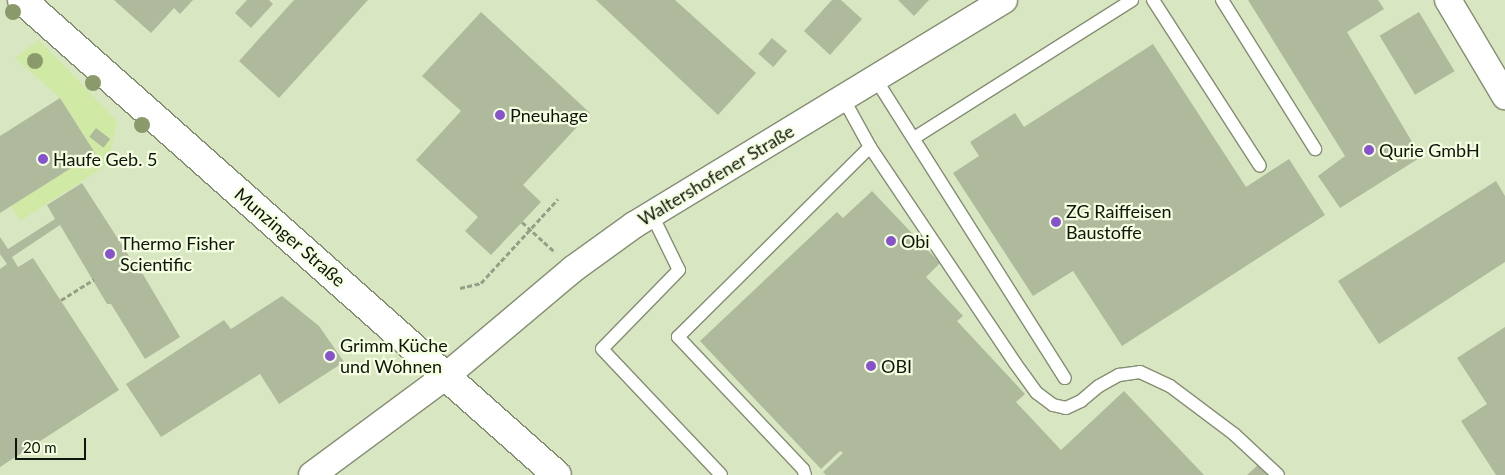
<!DOCTYPE html>
<html>
<head>
<meta charset="utf-8">
<style>
  body { margin:0 }
  #map { position:relative; width:1505px; height:475px; overflow:hidden; background:#e6f1d3; font-family:Lato,sans-serif }
  div>[style] { position:absolute }
  .built>* { inset:0; background:#d8e6c1; transform-origin:0 0 }
  .green>* { inset:0; background:#d0e9a5 }
  .building>* { inset:0; background:#afba9d; transform-origin:0 0 }
  .path>* { height:3px; margin-top:-1.5px; transform-origin:0; background:repeating-linear-gradient(90deg,#969e87 0 5px,transparent 0 7.5px) }
  .roads { filter:drop-shadow(1px 0 #848e73) drop-shadow(-1px 0 #848e73) drop-shadow(0 1px #848e73) drop-shadow(0 -1px #848e73) }
  .lane>* { height:12px; margin:-6px; padding:0 6px; transform-origin:6px; border-radius:6px; background:#fff }
  .street>* { height:26px; margin:-13px; padding:0 13px; transform-origin:13px; border-radius:13px; background:#fff }
  .secondary>* { height:28px; margin:-14px; padding:0 14px; transform-origin:14px; border-radius:14px; background:#fff }
  .trees>* { width:16px; height:16px; margin:-8px; border-radius:50%; background:#8b9a6b }
  .dots>* { width:14px; height:14px; translate:-50% -50%; box-sizing:border-box; border:2px solid #f3ffe0; border-radius:50% }
  span { translate:-50% -50%; white-space:nowrap; text-align:center; line-height:1.15; -webkit-text-stroke:4.5px #f3ffe0; paint-order:stroke }
  .poi-label { font-size:18px; color:#11140a }
  .left { translate:0 -50%; text-align:left }
  .street-label { font-size:18px; color:#11140a }
  .scale { position:absolute; left:15px; top:438px; width:71px; height:22px; box-sizing:border-box; border:2px solid #11140a; border-top:0; padding-left:6px; font-size:15px; line-height:18px; white-space:nowrap; color:#11140a; -webkit-text-stroke:4px #f3ffe0; paint-order:stroke }
</style>
</head>
<body>
<div id="map">
  <div class="built">
    <div style="left:0;top:0;width:1505px;height:475px"></div>
  </div>
  <div class="green">
    <div style="clip-path:polygon(39px 40px,117px 121px,108px 164px,20px 221px,11px 206px,95px 153px,60px 98px,15px 58px)"></div>
  </div>
  <div class="building">
    <div style="clip-path:polygon(114px 0,193px 0,180px 14px,174px 8px,151px 33px)"></div>
    <div style="clip-path:polygon(247px 0,269px 0,273px 4px,251px 28px,235px 13px)"></div>
    <div style="clip-path:polygon(294px 0,368px 0,279px 98px,239px 61px)"></div>
    <div style="clip-path:polygon(596px 0,675px 0,756px 73px,718px 115px)"></div>
    <div style="clip-path:polygon(832px 0,841px 0,862px 19px,830px 55px,804px 31px)"></div>
    <div style="clip-path:polygon(898px 0,929px 0,914px 16px)"></div>
    <div style="clip-path:polygon(1248px 0,1378px 0,1384px 9px,1347px 32px,1421px 157px,1340px 208px,1318px 176px,1345px 156px)"></div>
    <div style="clip-path:polygon(481px 12px,590px 113px,523px 185px,541px 202px,491px 255px,465px 231px,478px 217px,416px 160px,461px 111px,422px 76px)"></div>
    <div style="left:1419px;top:12px;width:69px;height:46px;rotate:59deg"></div>
    <div style="left:772px;top:38px;width:20px;height:21px;rotate:41deg"></div>
    <div style="clip-path:polygon(1153px 44px,1246px 187px,1289px 159px,1325px 215px,1122px 346px,1073px 271px,1033px 296px,953px 173px,979px 156px,970px 142px,1015px 113px,1024px 127px)"></div>
    <div style="clip-path:polygon(60px 98px,95px 153px,0 213px,0 136px)"></div>
    <div style="left:96px;top:128px;width:18px;height:11px;rotate:38deg"></div>
    <div style="clip-path:polygon(1496px 181px,1505px 196px,1505px 262px,1379px 344px,1338px 281px)"></div>
    <div style="clip-path:polygon(82px 183px,138px 270px,141px 271px,180px 337px,145px 359px,111px 304px,107px 304px,60px 225px,12px 257px,18px 267px,33px 258px,119px 390px,0 467px,0 269px,7px 264px,0 254px,0 237px,8px 249px,55px 219px,47px 205px)"></div>
    <div style="clip-path:polygon(872px 191px,940px 263px,926px 277px,963px 316px,957px 321px,1025px 394px,1016px 402px,1061px 450px,1124px 391px,1204px 475px,826px 475px,823px 472px,843px 453px,840px 451px,821px 469px,700px 341px,837px 212px,843px 218px)"></div>
    <div style="clip-path:polygon(282px 296px,319px 326px,344px 362px,279px 404px,260px 374px,161px 437px,126px 384px,224px 320px,231px 329px)"></div>
    <div style="clip-path:polygon(1505px 327px,1505px 475px,1496px 475px,1461px 421px,1487px 404px,1457px 358px)"></div>
    <div style="clip-path:polygon(1260px 463px,1271px 475px,1247px 475px)"></div>
  </div>
  <div class="path">
    <div style="left:522px;top:222px;width:45px;rotate:42.3deg"></div>
    <div style="left:460px;top:288px;width:22px;rotate:-13deg"></div>
    <div style="left:481px;top:283px;width:114px;rotate:-47.5deg"></div>
    <div style="left:61px;top:300px;width:39px;rotate:-32deg"></div>
  </div>
  <div class="roads">
    <div class="lane">
      <div style="left:1153px;top:0;width:197px;rotate:57.2deg"></div>
      <div style="left:1222px;top:0;width:176px;rotate:58deg"></div>
      <div style="left:875px;top:78px;width:355px;rotate:57.7deg"></div>
      <div style="left:914px;top:138px;width:258px;rotate:-32.3deg"></div>
      <div style="left:870px;top:147px;width:260px;rotate:56.1deg"></div>
      <div style="left:1015px;top:363px;width:37px;rotate:54deg"></div>
      <div style="left:1037px;top:393px;width:20px;rotate:37deg"></div>
      <div style="left:1053px;top:405px;width:13px;rotate:13deg"></div>
      <div style="left:1066px;top:408px;width:17px;rotate:-25deg"></div>
      <div style="left:1081px;top:401px;width:23px;rotate:-40deg"></div>
      <div style="left:1099px;top:386px;width:23px;rotate:-29deg"></div>
      <div style="left:1119px;top:375px;width:21px;rotate:-8deg"></div>
      <div style="left:1140px;top:372px;width:33px;rotate:25deg"></div>
      <div style="left:1170px;top:386px;width:80px;rotate:36.9deg"></div>
      <div style="left:1234px;top:434px;width:60px;rotate:43deg"></div>
      <div style="left:652px;top:215px;width:61px;rotate:63.9deg"></div>
      <div style="left:679px;top:270px;width:110px;rotate:134.3deg"></div>
      <div style="left:602px;top:349px;width:173px;rotate:46.6deg"></div>
      <div style="left:805px;top:475px;width:6px;rotate:-108deg"></div>
      <div style="left:803px;top:469px;width:182px;rotate:-133.4deg"></div>
      <div style="left:678px;top:337px;width:270px;rotate:-44.7deg"></div>
      <div style="left:870px;top:147px;width:56px;rotate:-118.9deg"></div>
    </div>
    <div class="street">
      <div style="left:1448px;top:0;width:112px;rotate:59.3deg"></div>
      <div style="left:312px;top:475px;width:167px;rotate:-36.5deg"></div>
      <div style="left:446px;top:376px;width:166px;rotate:-40.1deg"></div>
      <div style="left:573px;top:269px;width:75px;rotate:-35.8deg"></div>
      <div style="left:634px;top:225px;width:433px;rotate:-31.3deg"></div>
    </div>
    <div class="secondary">
      <div style="left:22px;top:0;width:715px;rotate:41.6deg"></div>
    </div>
  </div>
  <div class="trees">
    <div style="left:13px;top:12px"></div>
    <div style="left:35px;top:61px"></div>
    <div style="left:93px;top:83px"></div>
    <div style="left:142px;top:125px"></div>
  </div>
  <div class="dots">
    <div style="left:500px;top:115px;background:#8753cb"></div>
    <div style="left:1369px;top:150px;background:#8753cb"></div>
    <div style="left:43px;top:159px;background:#8753cb"></div>
    <div style="left:1056px;top:222px;background:#8753cb"></div>
    <div style="left:891px;top:241px;background:#8753cb"></div>
    <div style="left:110px;top:254px;background:#8753cb"></div>
    <div style="left:330px;top:356px;background:#8753cb"></div>
    <div style="left:871px;top:366px;background:#8753cb"></div>
  </div>
  <div class="poi-label">
    <span class="left" style="left:510px;top:115px">Pneuhage</span>
    <span class="left" style="left:1379px;top:150px">Qurie GmbH</span>
    <span class="left" style="left:53px;top:159px">Haufe Geb. 5</span>
    <span class="left" style="left:1066px;top:222px">ZG Raiffeisen<br>Baustoffe</span>
    <span class="left" style="left:901px;top:241px">Obi</span>
    <span class="left" style="left:120px;top:254px">Thermo Fisher<br>Scientific</span>
    <span class="left" style="left:340px;top:356px">Grimm Küche<br>und Wohnen</span>
    <span class="left" style="left:881px;top:366px">OBI</span>
  </div>
  <div class="street-label">
    <span style="left:716px;top:175px;rotate:-31deg">Waltershofener Straße</span>
    <span style="left:290px;top:237px;rotate:41deg">Munzinger Straße</span>
  </div>
  <div class="scale">20 m</div>
</div>
</body>
</html>
